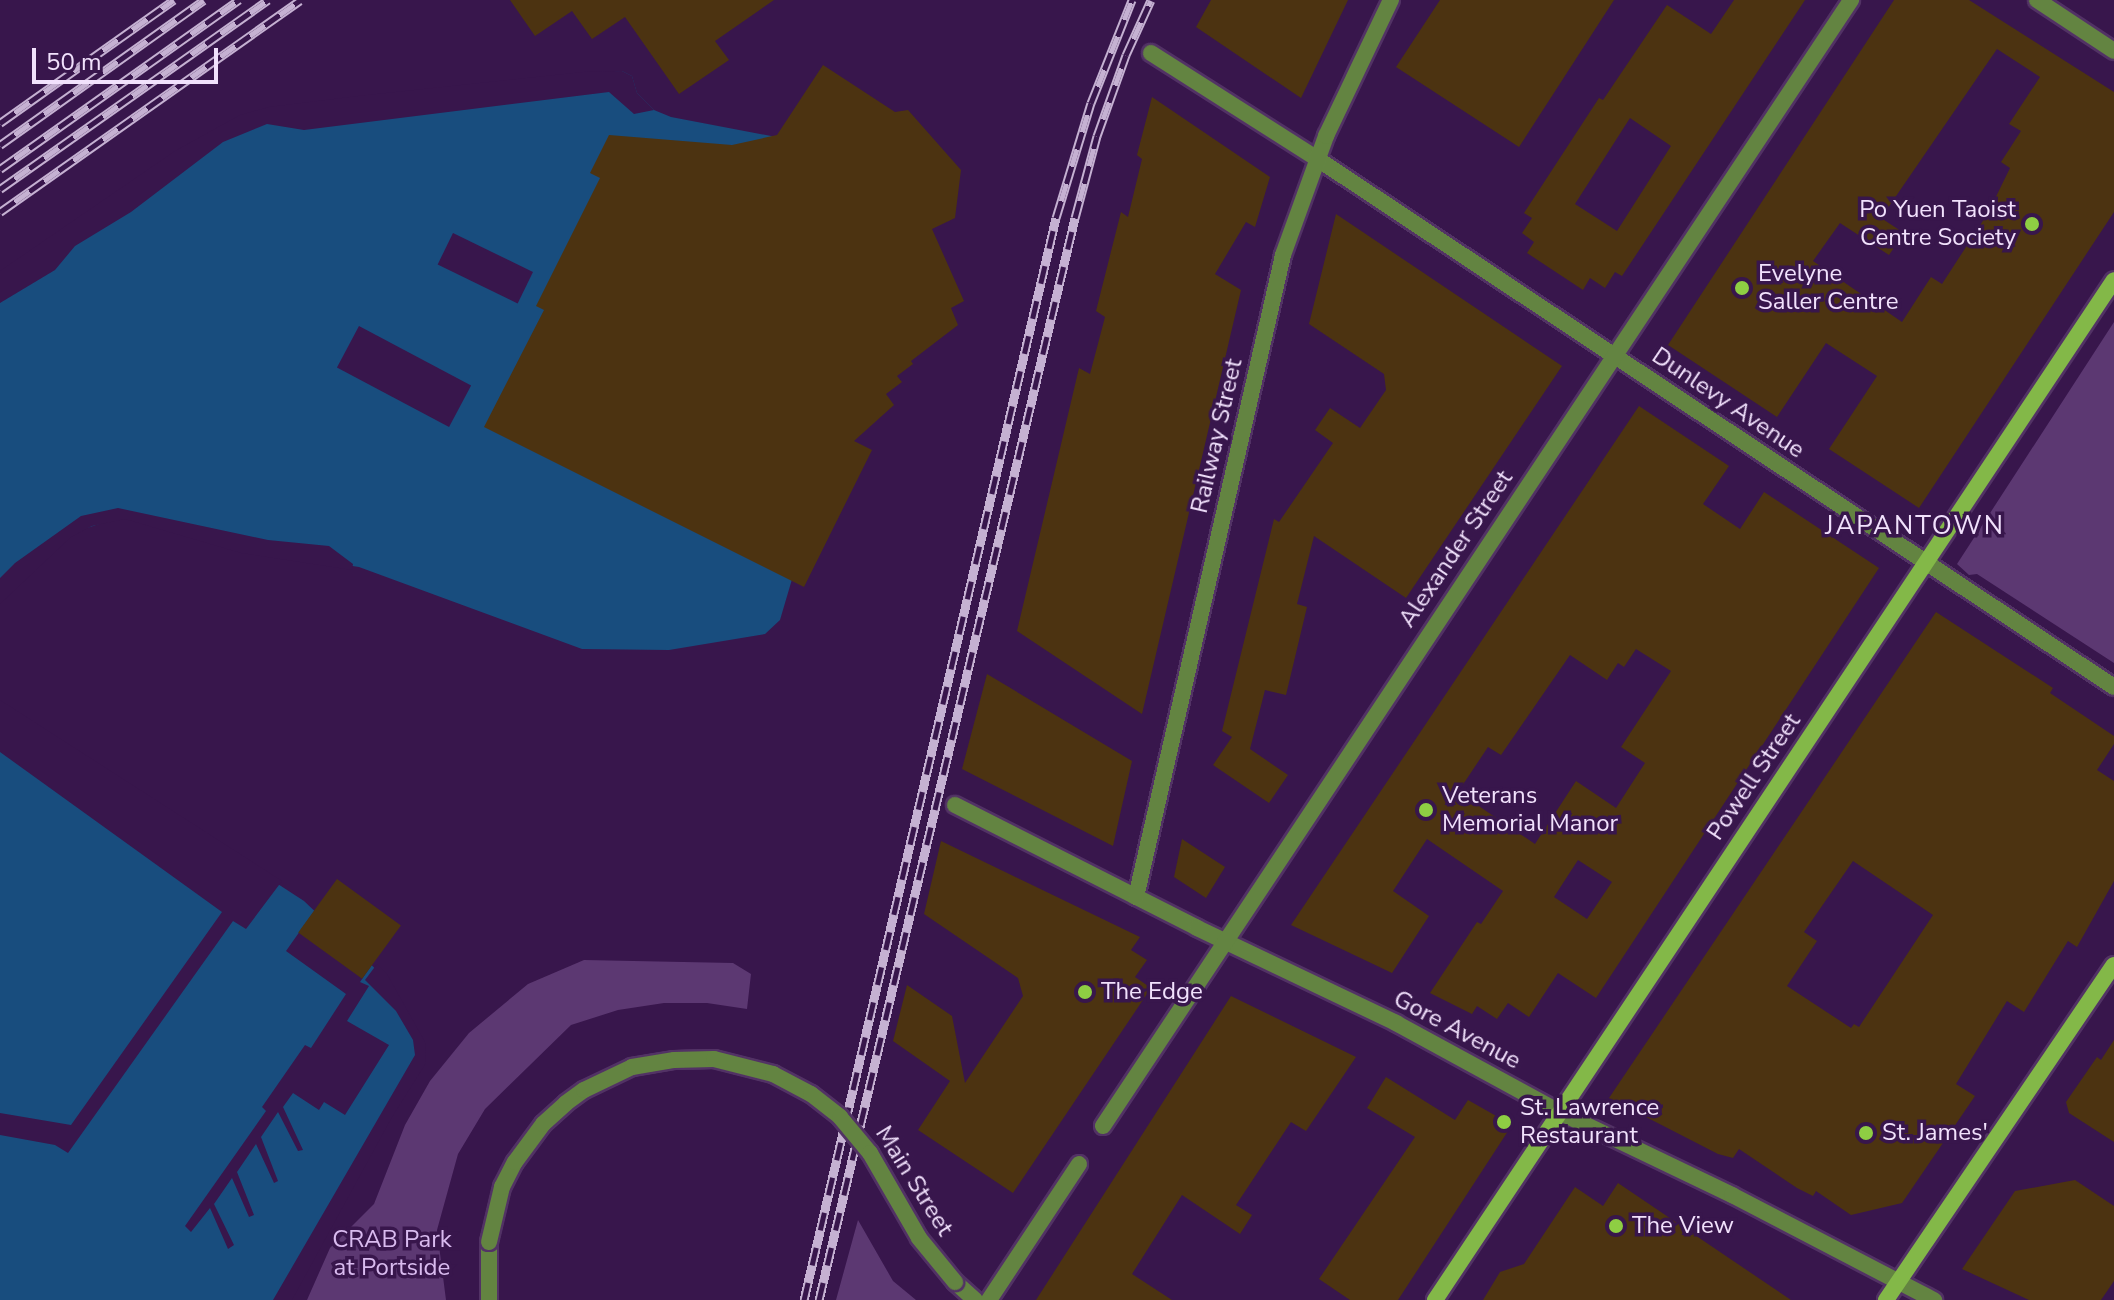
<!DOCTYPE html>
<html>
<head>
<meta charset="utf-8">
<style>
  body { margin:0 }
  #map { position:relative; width:2114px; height:1300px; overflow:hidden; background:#38164c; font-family:"Nunito Sans",sans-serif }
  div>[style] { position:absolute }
  .green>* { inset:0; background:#5c3872 }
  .water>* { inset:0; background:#184d7e }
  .pier>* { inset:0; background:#38164c; transform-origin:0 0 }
  .building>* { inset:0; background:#4c3311; transform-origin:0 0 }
  .roads { filter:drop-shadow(2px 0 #523265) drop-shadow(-2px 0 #523265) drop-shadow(0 2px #523265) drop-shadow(0 -2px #523265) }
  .minor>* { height:16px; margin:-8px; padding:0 8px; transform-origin:8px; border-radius:8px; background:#638441 }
  .tertiary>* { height:16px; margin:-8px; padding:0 8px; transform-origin:8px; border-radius:8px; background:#638441 }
  .secondary>* { height:16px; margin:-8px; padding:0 8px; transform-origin:8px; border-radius:8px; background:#83b848 }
  .rail>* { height:9px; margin-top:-4.5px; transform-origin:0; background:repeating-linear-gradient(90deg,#38164c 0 18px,#c5b1d2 0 36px); box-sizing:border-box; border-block:2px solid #c5b1d2 }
  .bridges { filter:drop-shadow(2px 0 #523265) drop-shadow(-2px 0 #523265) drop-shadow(0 2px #523265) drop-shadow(0 -2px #523265) }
  .minor-bridge>* { height:16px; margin:-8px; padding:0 8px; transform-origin:8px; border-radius:8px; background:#638441 }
  .dots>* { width:22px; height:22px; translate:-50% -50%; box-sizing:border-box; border:4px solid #38164c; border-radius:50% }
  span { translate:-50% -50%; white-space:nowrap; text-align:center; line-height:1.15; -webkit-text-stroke:7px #38164c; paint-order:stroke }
  .poi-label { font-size:24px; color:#f1e1fc }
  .right { translate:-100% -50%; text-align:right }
  .left { translate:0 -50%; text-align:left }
  .street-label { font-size:24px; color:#f1e1fc }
  .park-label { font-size:24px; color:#d9bbef }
  .neighbourhood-label { font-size:26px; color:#f1e1fc; letter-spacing:2px }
  .scale { position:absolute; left:32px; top:48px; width:186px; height:36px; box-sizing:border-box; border:4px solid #f1e1fc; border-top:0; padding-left:10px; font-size:24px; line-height:28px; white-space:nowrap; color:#f1e1fc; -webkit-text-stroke:6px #38164c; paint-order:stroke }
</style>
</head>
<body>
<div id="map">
  <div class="green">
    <div style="clip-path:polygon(2114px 322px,2114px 663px,1977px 574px,1969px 575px,1957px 564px)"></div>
    <div style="clip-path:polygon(584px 960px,733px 963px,751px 974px,747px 1009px,707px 1003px,664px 1003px,618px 1010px,571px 1025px,485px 1109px,458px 1154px,437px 1230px,446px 1300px,307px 1300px,330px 1248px,374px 1204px,405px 1125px,430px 1081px,469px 1033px,528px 984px)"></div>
    <div style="clip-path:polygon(858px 1220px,893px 1281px,916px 1300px,836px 1300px)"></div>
  </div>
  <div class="water">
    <div style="clip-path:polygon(622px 71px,632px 76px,637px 93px,654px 110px,671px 117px,824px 146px,902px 206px,780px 620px,765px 634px,669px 650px,582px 649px,359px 567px,241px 549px,126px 515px,69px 534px,0 600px,0 276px,236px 121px)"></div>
    <div style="clip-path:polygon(0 704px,304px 901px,383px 976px,422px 1044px,287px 1300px,0 1300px)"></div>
  </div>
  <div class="pier">
    <div style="clip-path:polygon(622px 71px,632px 76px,637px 93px,654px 110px,634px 114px,609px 92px,304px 130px,267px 124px,223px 142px,131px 212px,75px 246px,55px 270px,0 303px,0 271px,175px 151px,240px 115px,269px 107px,358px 96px,583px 72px)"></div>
    <div style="left:453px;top:233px;width:89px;height:35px;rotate:26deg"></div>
    <div style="left:359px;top:326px;width:127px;height:47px;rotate:28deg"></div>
    <div style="clip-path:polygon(118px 508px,268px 540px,329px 546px,353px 564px,352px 570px,241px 553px,125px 519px,92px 526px,71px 537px,0 604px,0 578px,15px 563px,81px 516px)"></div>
    <div style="clip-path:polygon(0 700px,282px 881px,246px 929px,233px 921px,68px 1153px,55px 1145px,0 1135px,0 1113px,71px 1125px,222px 912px,0 752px)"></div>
    <div style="clip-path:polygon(317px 907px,374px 962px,360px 982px,369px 986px,347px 1021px,389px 1045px,345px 1115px,324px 1102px,319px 1110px,293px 1093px,283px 1107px,303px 1150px,298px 1151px,278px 1112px,261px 1137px,278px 1181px,274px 1183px,256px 1144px,237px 1172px,254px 1215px,249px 1217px,232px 1178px,214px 1204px,234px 1245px,228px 1249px,210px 1208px,191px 1232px,185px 1226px,266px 1111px,262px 1107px,305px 1045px,311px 1048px,346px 994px,286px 951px)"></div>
    <div style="clip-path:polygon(377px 964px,387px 974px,425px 1042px,426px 1063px,392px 1117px,292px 1300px,273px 1300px,415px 1055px,413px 1040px,396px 1011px,365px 980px)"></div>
  </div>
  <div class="building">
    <div style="clip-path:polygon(510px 0,774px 0,715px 41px,729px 60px,679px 94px,625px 17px,592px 39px,572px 11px,535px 36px)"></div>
    <div style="clip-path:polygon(1211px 0,1348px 0,1301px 98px,1196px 27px)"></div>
    <div style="clip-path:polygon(1440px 0,1614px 0,1519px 147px,1396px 67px)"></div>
    <div style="clip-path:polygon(evenodd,1734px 0,1805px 0,1622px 276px,1615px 272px,1605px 288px,1590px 278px,1583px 290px,1527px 253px,1534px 242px,1522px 233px,1532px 218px,1524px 213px,1599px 98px,1603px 100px,1667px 5px,1711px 34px,1734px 0,1630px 118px,1671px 146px,1617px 231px,1575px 204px,1630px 118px)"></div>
    <div style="clip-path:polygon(evenodd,1894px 0,1969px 0,2114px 92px,2114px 212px,1919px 508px,1829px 449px,1877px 376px,1826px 343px,1777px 417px,1668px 345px,1894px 0,1997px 49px,2040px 77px,2009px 124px,2021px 131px,2001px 162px,2010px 168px,1988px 213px,1942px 284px,1931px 277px,1902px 322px,1813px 261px,1840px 223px,1889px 255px,1904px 233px,1881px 218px,1997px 49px)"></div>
    <div style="clip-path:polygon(823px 65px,895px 112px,908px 110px,961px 170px,955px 218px,932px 229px,964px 301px,951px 308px,958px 325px,911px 361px,913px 364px,897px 376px,902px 382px,886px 394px,894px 405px,854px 441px,872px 450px,804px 587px,484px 427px,544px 310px,536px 306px,600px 178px,590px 173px,609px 135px,732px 145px,777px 135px)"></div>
    <div style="clip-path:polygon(1152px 97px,1270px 177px,1255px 227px,1246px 222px,1215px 274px,1241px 290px,1142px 714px,1017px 631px,1079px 368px,1090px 374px,1105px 317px,1096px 311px,1121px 212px,1128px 217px,1142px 159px,1137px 155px)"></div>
    <div style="clip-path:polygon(1336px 214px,1562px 366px,1406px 598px,1314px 536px,1297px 604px,1307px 607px,1286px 695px,1265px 690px,1250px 749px,1288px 775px,1269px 803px,1213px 765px,1232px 737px,1222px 731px,1274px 519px,1279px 522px,1333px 443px,1315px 430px,1330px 408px,1360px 428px,1386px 390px,1384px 374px,1309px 324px)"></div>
    <div style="clip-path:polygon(evenodd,1639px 406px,1729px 466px,1703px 504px,1740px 529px,1764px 492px,1879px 568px,1596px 998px,1558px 973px,1529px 1017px,1508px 1003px,1497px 1019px,1477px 1006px,1472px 1014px,1430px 993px,1477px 922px,1481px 924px,1503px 891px,1427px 839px,1393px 891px,1429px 916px,1392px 973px,1291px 925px,1639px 406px,1636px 649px,1671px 671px,1621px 747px,1645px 763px,1616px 808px,1576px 781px,1535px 844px,1458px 792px,1488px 747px,1501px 755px,1570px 655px,1607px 680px,1618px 663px,1624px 667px,1636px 649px,1639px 406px,1578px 860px,1612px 882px,1587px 919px,1554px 897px,1578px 860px)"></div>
    <div style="clip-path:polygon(evenodd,1936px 612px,2053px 688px,2050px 693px,2114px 736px,2114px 744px,2097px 770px,2114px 781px,2114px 881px,2077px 947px,2068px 941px,2024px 1012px,2007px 1001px,1956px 1084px,1975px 1096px,1902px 1203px,1851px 1215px,1816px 1191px,1813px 1196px,1797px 1188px,1739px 1149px,1733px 1158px,1718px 1154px,1609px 1098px,1936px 612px,1853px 861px,1933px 915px,1859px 1027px,1854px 1024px,1851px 1028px,1787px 986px,1817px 941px,1804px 932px,1853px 861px)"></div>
    <div style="clip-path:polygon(987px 674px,1132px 761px,1113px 846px,962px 769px)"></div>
    <div style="clip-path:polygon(1182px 839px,1225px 867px,1206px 898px,1174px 877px)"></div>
    <div style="clip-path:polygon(941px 841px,1140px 937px,1131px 950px,1147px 960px,1135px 977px,1151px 988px,1013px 1193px,918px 1130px,950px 1081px,893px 1041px,907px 985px,952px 1016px,965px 1083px,1023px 996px,1018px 978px,924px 914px)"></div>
    <div style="left:337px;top:879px;width:79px;height:66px;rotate:36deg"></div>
    <div style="clip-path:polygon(1231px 996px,1356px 1057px,1306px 1131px,1291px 1122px,1236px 1205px,1252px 1215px,1240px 1234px,1182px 1195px,1132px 1274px,1172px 1300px,1036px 1300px)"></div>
    <div style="clip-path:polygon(2114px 1040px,2114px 1142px,2069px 1113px,2066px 1102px,2097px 1057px,2101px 1060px)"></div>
    <div style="clip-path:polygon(1386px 1077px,1455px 1120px,1468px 1100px,1512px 1125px,1398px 1300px,1350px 1300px,1319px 1279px,1415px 1137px,1367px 1108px)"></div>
    <div style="clip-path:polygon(2075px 1180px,2114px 1206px,2114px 1281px,2101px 1300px,2029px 1300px,1962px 1269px,2015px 1191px)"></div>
    <div style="clip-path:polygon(1618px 1183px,1791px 1300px,1483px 1300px,1500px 1272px,1524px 1264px,1575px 1187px,1603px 1206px)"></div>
  </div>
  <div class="roads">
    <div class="minor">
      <div style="left:2037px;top:0;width:92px;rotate:33.5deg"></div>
      <div style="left:1151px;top:53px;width:196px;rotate:32.5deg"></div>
      <div style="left:1316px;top:158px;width:957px;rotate:33.54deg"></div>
      <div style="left:955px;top:805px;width:271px;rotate:26.9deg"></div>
      <div style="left:1197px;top:928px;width:221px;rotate:25.5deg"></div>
      <div style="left:1396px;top:1023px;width:186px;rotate:28.6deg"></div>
      <div style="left:1136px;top:897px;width:659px;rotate:-77.1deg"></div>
      <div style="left:1283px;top:255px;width:127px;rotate:-70.1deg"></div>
      <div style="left:1326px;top:136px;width:151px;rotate:-64.5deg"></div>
      <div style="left:1103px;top:1126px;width:1352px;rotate:-56.4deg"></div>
      <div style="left:489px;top:1242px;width:58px;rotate:90deg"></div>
      <div style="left:955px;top:1282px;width:27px;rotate:42deg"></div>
      <div style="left:989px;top:1300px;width:163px;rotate:-56.5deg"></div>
    </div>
    <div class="tertiary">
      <div style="left:1559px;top:1112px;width:192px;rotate:25.6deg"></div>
      <div style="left:1732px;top:1195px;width:228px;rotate:27.5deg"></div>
    </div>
    <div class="secondary">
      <div style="left:1435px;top:1300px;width:1225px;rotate:-56.35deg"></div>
      <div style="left:1886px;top:1300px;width:405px;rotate:-55.8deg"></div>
    </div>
  </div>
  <div class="rail">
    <div style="left:0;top:123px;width:213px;rotate:-35.3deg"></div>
    <div style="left:0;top:145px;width:250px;rotate:-35.4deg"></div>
    <div style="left:0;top:169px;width:293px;rotate:-35.3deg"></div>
    <div style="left:0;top:189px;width:328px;rotate:-35.2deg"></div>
    <div style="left:0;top:212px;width:367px;rotate:-35.2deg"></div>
    <div style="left:804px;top:1300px;width:1111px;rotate:-76.89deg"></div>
    <div style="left:1056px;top:218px;width:120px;rotate:-73.1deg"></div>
    <div style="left:1091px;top:103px;width:111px;rotate:-68.3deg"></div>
    <div style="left:819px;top:1300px;width:1112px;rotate:-76.69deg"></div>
    <div style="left:1075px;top:218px;width:85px;rotate:-75deg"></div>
    <div style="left:1097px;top:136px;width:86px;rotate:-70.3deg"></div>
    <div style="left:1126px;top:55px;width:60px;rotate:-65.6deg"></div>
  </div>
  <div class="bridges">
    <div class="minor-bridge">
      <div style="left:489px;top:1242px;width:57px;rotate:-76.7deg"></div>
      <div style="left:502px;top:1187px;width:28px;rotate:-63deg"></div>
      <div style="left:515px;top:1162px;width:47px;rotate:-53.6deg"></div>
      <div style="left:543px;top:1124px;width:31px;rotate:-42deg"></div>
      <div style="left:566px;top:1103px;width:22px;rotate:-36deg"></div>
      <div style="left:584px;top:1090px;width:53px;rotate:-25.6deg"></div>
      <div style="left:632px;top:1067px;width:43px;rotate:-9.5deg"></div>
      <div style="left:674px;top:1060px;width:40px;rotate:-1.4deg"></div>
      <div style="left:714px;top:1059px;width:61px;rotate:14.3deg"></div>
      <div style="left:773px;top:1074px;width:43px;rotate:27.8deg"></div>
      <div style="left:811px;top:1094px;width:37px;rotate:38deg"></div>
      <div style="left:840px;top:1117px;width:47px;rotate:50.2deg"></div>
      <div style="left:870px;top:1153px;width:98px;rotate:60deg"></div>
      <div style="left:919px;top:1238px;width:57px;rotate:50.7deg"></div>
    </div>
  </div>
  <div class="dots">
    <div style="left:2032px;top:224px;background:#8ece43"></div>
    <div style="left:1742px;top:288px;background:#8ece43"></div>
    <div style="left:1426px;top:810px;background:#8ece43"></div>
    <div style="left:1085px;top:992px;background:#8ece43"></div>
    <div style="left:1504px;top:1122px;background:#8ece43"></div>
    <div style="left:1866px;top:1133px;background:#8ece43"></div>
    <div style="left:1616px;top:1226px;background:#8ece43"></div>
  </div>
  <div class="poi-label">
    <span class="right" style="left:2016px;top:224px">Po Yuen Taoist<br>Centre Society</span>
    <span class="left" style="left:1758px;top:288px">Evelyne<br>Saller Centre</span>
    <span class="left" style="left:1442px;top:810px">Veterans<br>Memorial Manor</span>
    <span class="left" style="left:1101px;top:992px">The Edge</span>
    <span class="left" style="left:1520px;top:1122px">St. Lawrence<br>Restaurant</span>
    <span class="left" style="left:1882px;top:1133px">St. James'</span>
    <span class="left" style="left:1632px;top:1226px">The View</span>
  </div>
  <div class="street-label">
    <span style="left:1728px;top:403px;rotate:34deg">Dunlevy Avenue</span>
    <span style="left:1217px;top:436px;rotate:-77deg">Railway Street</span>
    <span style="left:1456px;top:549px;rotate:-56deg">Alexander Street</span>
    <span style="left:1754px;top:777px;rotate:-56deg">Powell Street</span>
    <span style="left:1457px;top:1030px;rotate:28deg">Gore Avenue</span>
    <span style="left:914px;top:1181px;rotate:58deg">Main Street</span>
  </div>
  <div class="park-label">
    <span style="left:392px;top:1254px">CRAB Park<br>at Portside</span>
  </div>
  <div class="neighbourhood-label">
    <span style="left:1915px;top:526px">JAPANTOWN</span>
  </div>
  <div class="scale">50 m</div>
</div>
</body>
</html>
